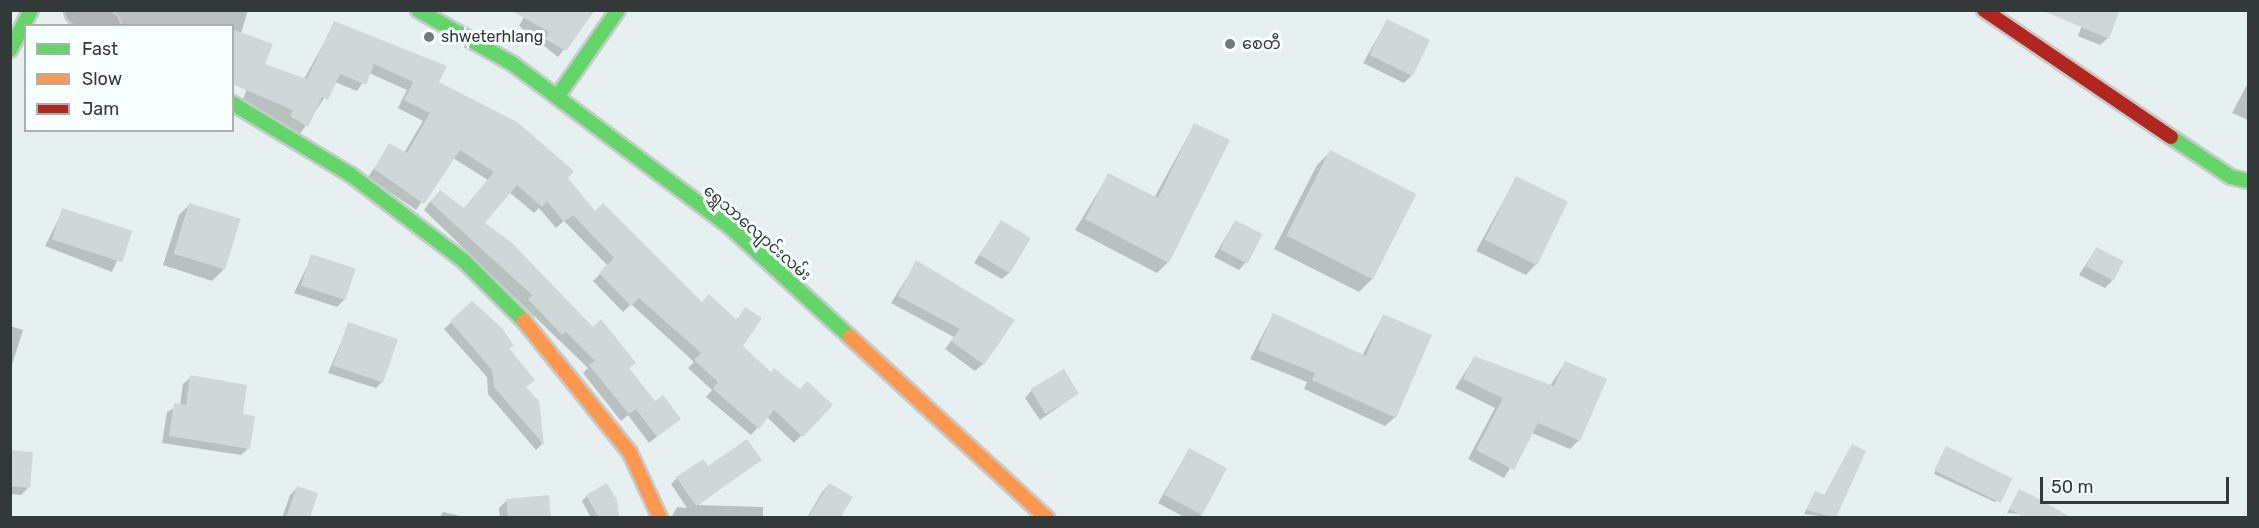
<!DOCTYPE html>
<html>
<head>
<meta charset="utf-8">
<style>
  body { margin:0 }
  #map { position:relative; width:2259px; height:528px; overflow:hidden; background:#e7f0f0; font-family:Rubik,"Noto Sans Myanmar",sans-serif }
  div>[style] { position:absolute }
  .shadow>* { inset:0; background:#0003 }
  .building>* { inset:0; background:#d0d7d7; transform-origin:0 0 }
  .roads { filter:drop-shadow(2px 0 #c4cbcb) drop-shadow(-2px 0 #c4cbcb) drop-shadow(0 2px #c4cbcb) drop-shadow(0 -2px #c4cbcb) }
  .street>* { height:30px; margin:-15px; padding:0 15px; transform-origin:15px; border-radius:15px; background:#b0b4b4 }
  .fast>* { height:14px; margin:-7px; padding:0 7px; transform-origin:7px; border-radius:7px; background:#63d668 }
  .slow>* { height:14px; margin:-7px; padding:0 7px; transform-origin:7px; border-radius:7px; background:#ff974d }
  .jam>* { height:14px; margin:-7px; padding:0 7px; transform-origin:7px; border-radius:7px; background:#b3261e }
  .dots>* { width:16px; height:16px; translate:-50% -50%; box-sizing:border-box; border:3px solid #f8ffff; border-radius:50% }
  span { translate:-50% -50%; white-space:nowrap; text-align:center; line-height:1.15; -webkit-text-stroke:6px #f8ffff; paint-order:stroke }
  .poi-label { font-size:16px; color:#333939 }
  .left { translate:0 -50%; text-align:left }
  .street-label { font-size:16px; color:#333939 }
  .frame { position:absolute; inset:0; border:12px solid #333939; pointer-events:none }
  .legend { position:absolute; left:24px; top:24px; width:210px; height:108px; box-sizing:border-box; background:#f8ffff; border:2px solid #a9b0b0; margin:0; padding:8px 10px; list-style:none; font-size:18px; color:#333939 }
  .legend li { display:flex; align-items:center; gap:12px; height:30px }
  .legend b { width:30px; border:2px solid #a9b0b0 }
  .scale { position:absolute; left:2040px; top:477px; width:189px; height:27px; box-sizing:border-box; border:3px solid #333939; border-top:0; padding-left:8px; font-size:18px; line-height:21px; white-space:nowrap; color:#333939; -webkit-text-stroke:4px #f8ffff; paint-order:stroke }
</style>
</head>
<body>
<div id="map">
  <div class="shadow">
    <div style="clip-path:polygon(105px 10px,248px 10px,241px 33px,263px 65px,304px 79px,335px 23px,437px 82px,566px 178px,595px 213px,701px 304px,735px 321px,746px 309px,741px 346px,770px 374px,831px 405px,794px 443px,767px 417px,751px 435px,706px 397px,712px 390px,688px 368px,694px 362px,631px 304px,623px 312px,593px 281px,608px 266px,564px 221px,556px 228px,539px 208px,534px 213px,509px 192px,482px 223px,655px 403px,679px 419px,649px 443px,628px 415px,621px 421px,583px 373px,588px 368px,424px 210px,432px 199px,463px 209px,488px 180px,453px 158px,416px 210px,368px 177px,390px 145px,404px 153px,423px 121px,398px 108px,407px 90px,369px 73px,357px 91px,335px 82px,300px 134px,243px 99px,247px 89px,232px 84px,232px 26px,125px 26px,103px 16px)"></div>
    <div style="clip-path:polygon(594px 10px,558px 57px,519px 26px,525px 15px)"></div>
    <div style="clip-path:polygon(2088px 10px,2108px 38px,2100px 45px,2078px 36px)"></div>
    <div style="clip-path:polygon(1387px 21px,1411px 76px,1404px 83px,1363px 63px)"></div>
    <div style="clip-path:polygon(2248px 83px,2248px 120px,2232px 113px)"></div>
    <div style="clip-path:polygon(1194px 125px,1168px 262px,1157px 273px,1075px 230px,1109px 174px,1154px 198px)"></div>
    <div style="clip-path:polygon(1330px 152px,1372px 279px,1359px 292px,1274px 249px,1317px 165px)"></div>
    <div style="clip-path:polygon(1516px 178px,1536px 264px,1526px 275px,1476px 251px)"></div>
    <div style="clip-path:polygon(190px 204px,223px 270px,212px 281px,163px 265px,179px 215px)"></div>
    <div style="clip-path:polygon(63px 210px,130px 232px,112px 272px,45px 246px)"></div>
    <div style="clip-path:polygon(1235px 221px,1246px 262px,1239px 270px,1214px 257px)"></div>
    <div style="clip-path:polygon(1001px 222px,1010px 272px,1002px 279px,974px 263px)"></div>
    <div style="clip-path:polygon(2096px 249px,2112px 281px,2105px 288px,2079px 275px)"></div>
    <div style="clip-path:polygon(312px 256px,344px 300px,337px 307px,294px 293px)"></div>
    <div style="clip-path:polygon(917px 262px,983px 364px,975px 371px,945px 349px,954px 337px,891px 303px)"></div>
    <div style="clip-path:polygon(472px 303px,512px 345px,508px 349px,525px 387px,538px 402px,542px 444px,536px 450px,488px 394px,487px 377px,444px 329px)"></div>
    <div style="clip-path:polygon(1273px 315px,1362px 356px,1383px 316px,1395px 417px,1385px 426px,1304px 389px,1307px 382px,1250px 359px)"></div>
    <div style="clip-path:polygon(349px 324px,383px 381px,376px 388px,328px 373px)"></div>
    <div style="clip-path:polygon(10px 326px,23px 330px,10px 371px)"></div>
    <div style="clip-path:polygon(1474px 358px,1550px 386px,1565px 363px,1579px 440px,1570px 449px,1532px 433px,1504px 478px,1468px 459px,1495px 408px,1455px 388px)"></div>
    <div style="clip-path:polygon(191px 377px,249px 448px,241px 455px,162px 443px,167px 412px,180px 405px,183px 384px)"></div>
    <div style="clip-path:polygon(1032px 390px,1077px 394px,1040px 420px,1025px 398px)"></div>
    <div style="clip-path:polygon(1946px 448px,1999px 499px,1995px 502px,1934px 474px)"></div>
    <div style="clip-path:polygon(1189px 450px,1201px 515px,1199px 518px,1186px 518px,1158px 503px)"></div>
    <div style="clip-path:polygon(1849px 450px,1835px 518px,1804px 514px,1815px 493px,1824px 496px)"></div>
    <div style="clip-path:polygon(10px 451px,28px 488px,21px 495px,10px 494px)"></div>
    <div style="clip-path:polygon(760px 460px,698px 505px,763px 507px,763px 518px,671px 518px,677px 507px,687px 508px,671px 484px,677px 478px)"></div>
    <div style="clip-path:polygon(829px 485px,838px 518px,807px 518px,822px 492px)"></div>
    <div style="clip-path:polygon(297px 488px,309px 518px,282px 518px,290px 495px)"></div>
    <div style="clip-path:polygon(2019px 491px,2068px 518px,2007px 513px)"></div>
    <div style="clip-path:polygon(587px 496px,616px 501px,619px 518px,591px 518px,582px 501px)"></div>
    <div style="clip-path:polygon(507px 500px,550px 518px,500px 518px,499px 508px)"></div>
    <div style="clip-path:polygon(443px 512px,465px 517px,465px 518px,439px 518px)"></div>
  </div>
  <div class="building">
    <div style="clip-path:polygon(510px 10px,595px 10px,566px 51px,545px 39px,549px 32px)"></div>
    <div style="clip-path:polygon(2041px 10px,2120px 10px,2109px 39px)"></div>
    <div style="left:1387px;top:19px;width:48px;height:40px;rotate:26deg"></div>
    <div style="clip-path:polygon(334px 21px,447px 66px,439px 82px,517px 122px,574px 171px,568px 178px,595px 211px,603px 203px,702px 302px,709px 294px,737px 320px,745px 307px,762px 318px,743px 346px,771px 372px,774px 368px,800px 389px,807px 381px,833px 405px,803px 437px,774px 410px,759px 429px,713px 389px,718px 382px,694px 360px,701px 353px,639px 298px,631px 306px,599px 273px,614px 258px,573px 215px,564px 222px,547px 201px,542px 207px,517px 185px,485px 223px,511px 242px,593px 327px,601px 319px,636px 363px,629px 368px,655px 401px,663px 395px,681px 419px,657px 437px,636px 409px,629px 414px,589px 365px,595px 361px,566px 332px,562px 335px,528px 299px,532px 295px,430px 202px,440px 190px,464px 208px,494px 172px,460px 150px,424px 204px,374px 169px,389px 143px,407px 153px,430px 113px,404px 100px,413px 82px,374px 64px,366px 85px,340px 74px,328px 100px,322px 97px,308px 127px,290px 116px,293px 110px,232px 84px,232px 29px,273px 44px,265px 64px,307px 79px)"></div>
    <div style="clip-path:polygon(1194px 123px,1230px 140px,1169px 263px,1085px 219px,1108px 173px,1158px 198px)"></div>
    <div style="left:1330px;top:150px;width:97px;height:96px;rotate:27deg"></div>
    <div style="left:1516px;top:176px;width:58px;height:71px;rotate:26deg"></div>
    <div style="left:189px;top:203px;width:54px;height:53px;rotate:17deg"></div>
    <div style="left:62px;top:208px;width:74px;height:33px;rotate:18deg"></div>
    <div style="left:1001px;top:220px;width:35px;height:41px;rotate:31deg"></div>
    <div style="left:1235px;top:220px;width:31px;height:33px;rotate:27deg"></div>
    <div style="left:2096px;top:247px;width:31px;height:22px;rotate:27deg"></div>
    <div style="left:311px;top:254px;width:47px;height:33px;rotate:18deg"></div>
    <div style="clip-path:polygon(916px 260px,1015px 320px,984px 365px,951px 341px,960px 329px,898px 296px)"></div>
    <div style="clip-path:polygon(472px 301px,502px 328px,514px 346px,509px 348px,535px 380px,526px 387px,539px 401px,544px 445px,494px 387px,492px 370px,450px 321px)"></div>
    <div style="clip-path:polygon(1273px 313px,1366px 356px,1383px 314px,1432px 335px,1396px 418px,1312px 380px,1315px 373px,1258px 350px)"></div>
    <div style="left:348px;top:322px;width:53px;height:46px;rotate:19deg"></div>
    <div style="clip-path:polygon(1474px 356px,1554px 386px,1565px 361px,1607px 379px,1580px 441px,1538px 423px,1514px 470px,1476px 450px,1503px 398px,1463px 379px)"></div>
    <div style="left:1064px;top:369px;width:29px;height:39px;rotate:59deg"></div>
    <div style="clip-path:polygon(190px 375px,247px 385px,243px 414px,255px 416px,250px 449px,169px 436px,174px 403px,186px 405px)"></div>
    <div style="clip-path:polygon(747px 439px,762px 460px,696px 506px,676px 477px,703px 459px,708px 466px)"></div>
    <div style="clip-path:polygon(1852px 444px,1866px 451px,1836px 518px,1806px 510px,1815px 491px,1825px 495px)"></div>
    <div style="left:1946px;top:446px;width:74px;height:27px;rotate:26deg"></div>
    <div style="left:1189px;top:448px;width:43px;height:53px;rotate:28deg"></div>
    <div style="clip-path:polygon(10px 450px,33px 452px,30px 488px,10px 486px)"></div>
    <div style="clip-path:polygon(607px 483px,617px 500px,619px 518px,599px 518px,586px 495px)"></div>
    <div style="clip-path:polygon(829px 483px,853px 497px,840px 518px,808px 518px)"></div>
    <div style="clip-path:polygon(297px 486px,318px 493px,310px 518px,286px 518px)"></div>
    <div style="clip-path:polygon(2019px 489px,2034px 496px,2072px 518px,2026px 518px,2009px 509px)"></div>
    <div style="clip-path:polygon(549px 495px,551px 518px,508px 518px,506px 499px)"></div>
  </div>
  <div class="roads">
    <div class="street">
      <div style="left:80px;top:10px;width:30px;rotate:33deg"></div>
    </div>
    <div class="fast">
      <div style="left:418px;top:10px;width:109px;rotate:29.6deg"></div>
      <div style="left:513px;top:64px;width:271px;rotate:36.9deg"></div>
      <div style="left:730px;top:227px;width:163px;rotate:42.5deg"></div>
      <div style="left:10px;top:50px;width:45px;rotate:-62.3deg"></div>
      <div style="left:557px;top:97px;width:106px;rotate:-55deg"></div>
      <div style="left:232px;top:103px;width:139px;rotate:31.2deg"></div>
      <div style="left:351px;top:175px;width:142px;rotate:37.3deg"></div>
      <div style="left:464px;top:261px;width:85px;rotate:45deg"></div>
      <div style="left:2171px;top:137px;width:72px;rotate:33.7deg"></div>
      <div style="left:2231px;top:177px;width:17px;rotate:13deg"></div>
    </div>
    <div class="slow">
      <div style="left:524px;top:321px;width:169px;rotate:51.2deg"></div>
      <div style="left:630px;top:453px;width:72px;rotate:65.2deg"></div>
      <div style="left:850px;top:337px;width:268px;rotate:42.6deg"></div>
    </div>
    <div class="jam">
      <div style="left:1984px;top:10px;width:226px;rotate:34.2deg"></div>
    </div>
  </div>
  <div class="dots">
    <div style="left:429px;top:37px;background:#727979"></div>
    <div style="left:1230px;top:44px;background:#727979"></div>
  </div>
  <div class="poi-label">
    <span class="left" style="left:441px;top:37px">shweterhlang</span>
    <span class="left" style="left:1242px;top:44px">စေတီ</span>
  </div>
  <div class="street-label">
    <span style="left:757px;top:233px;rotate:41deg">ရွှေသာလျောင်းလမ်း</span>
  </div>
  <div class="frame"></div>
  <ul class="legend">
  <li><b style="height:8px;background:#63d668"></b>Fast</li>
  <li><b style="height:8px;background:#ff974d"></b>Slow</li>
  <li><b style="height:8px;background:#b3261e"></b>Jam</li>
  </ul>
  <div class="scale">50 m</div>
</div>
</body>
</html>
